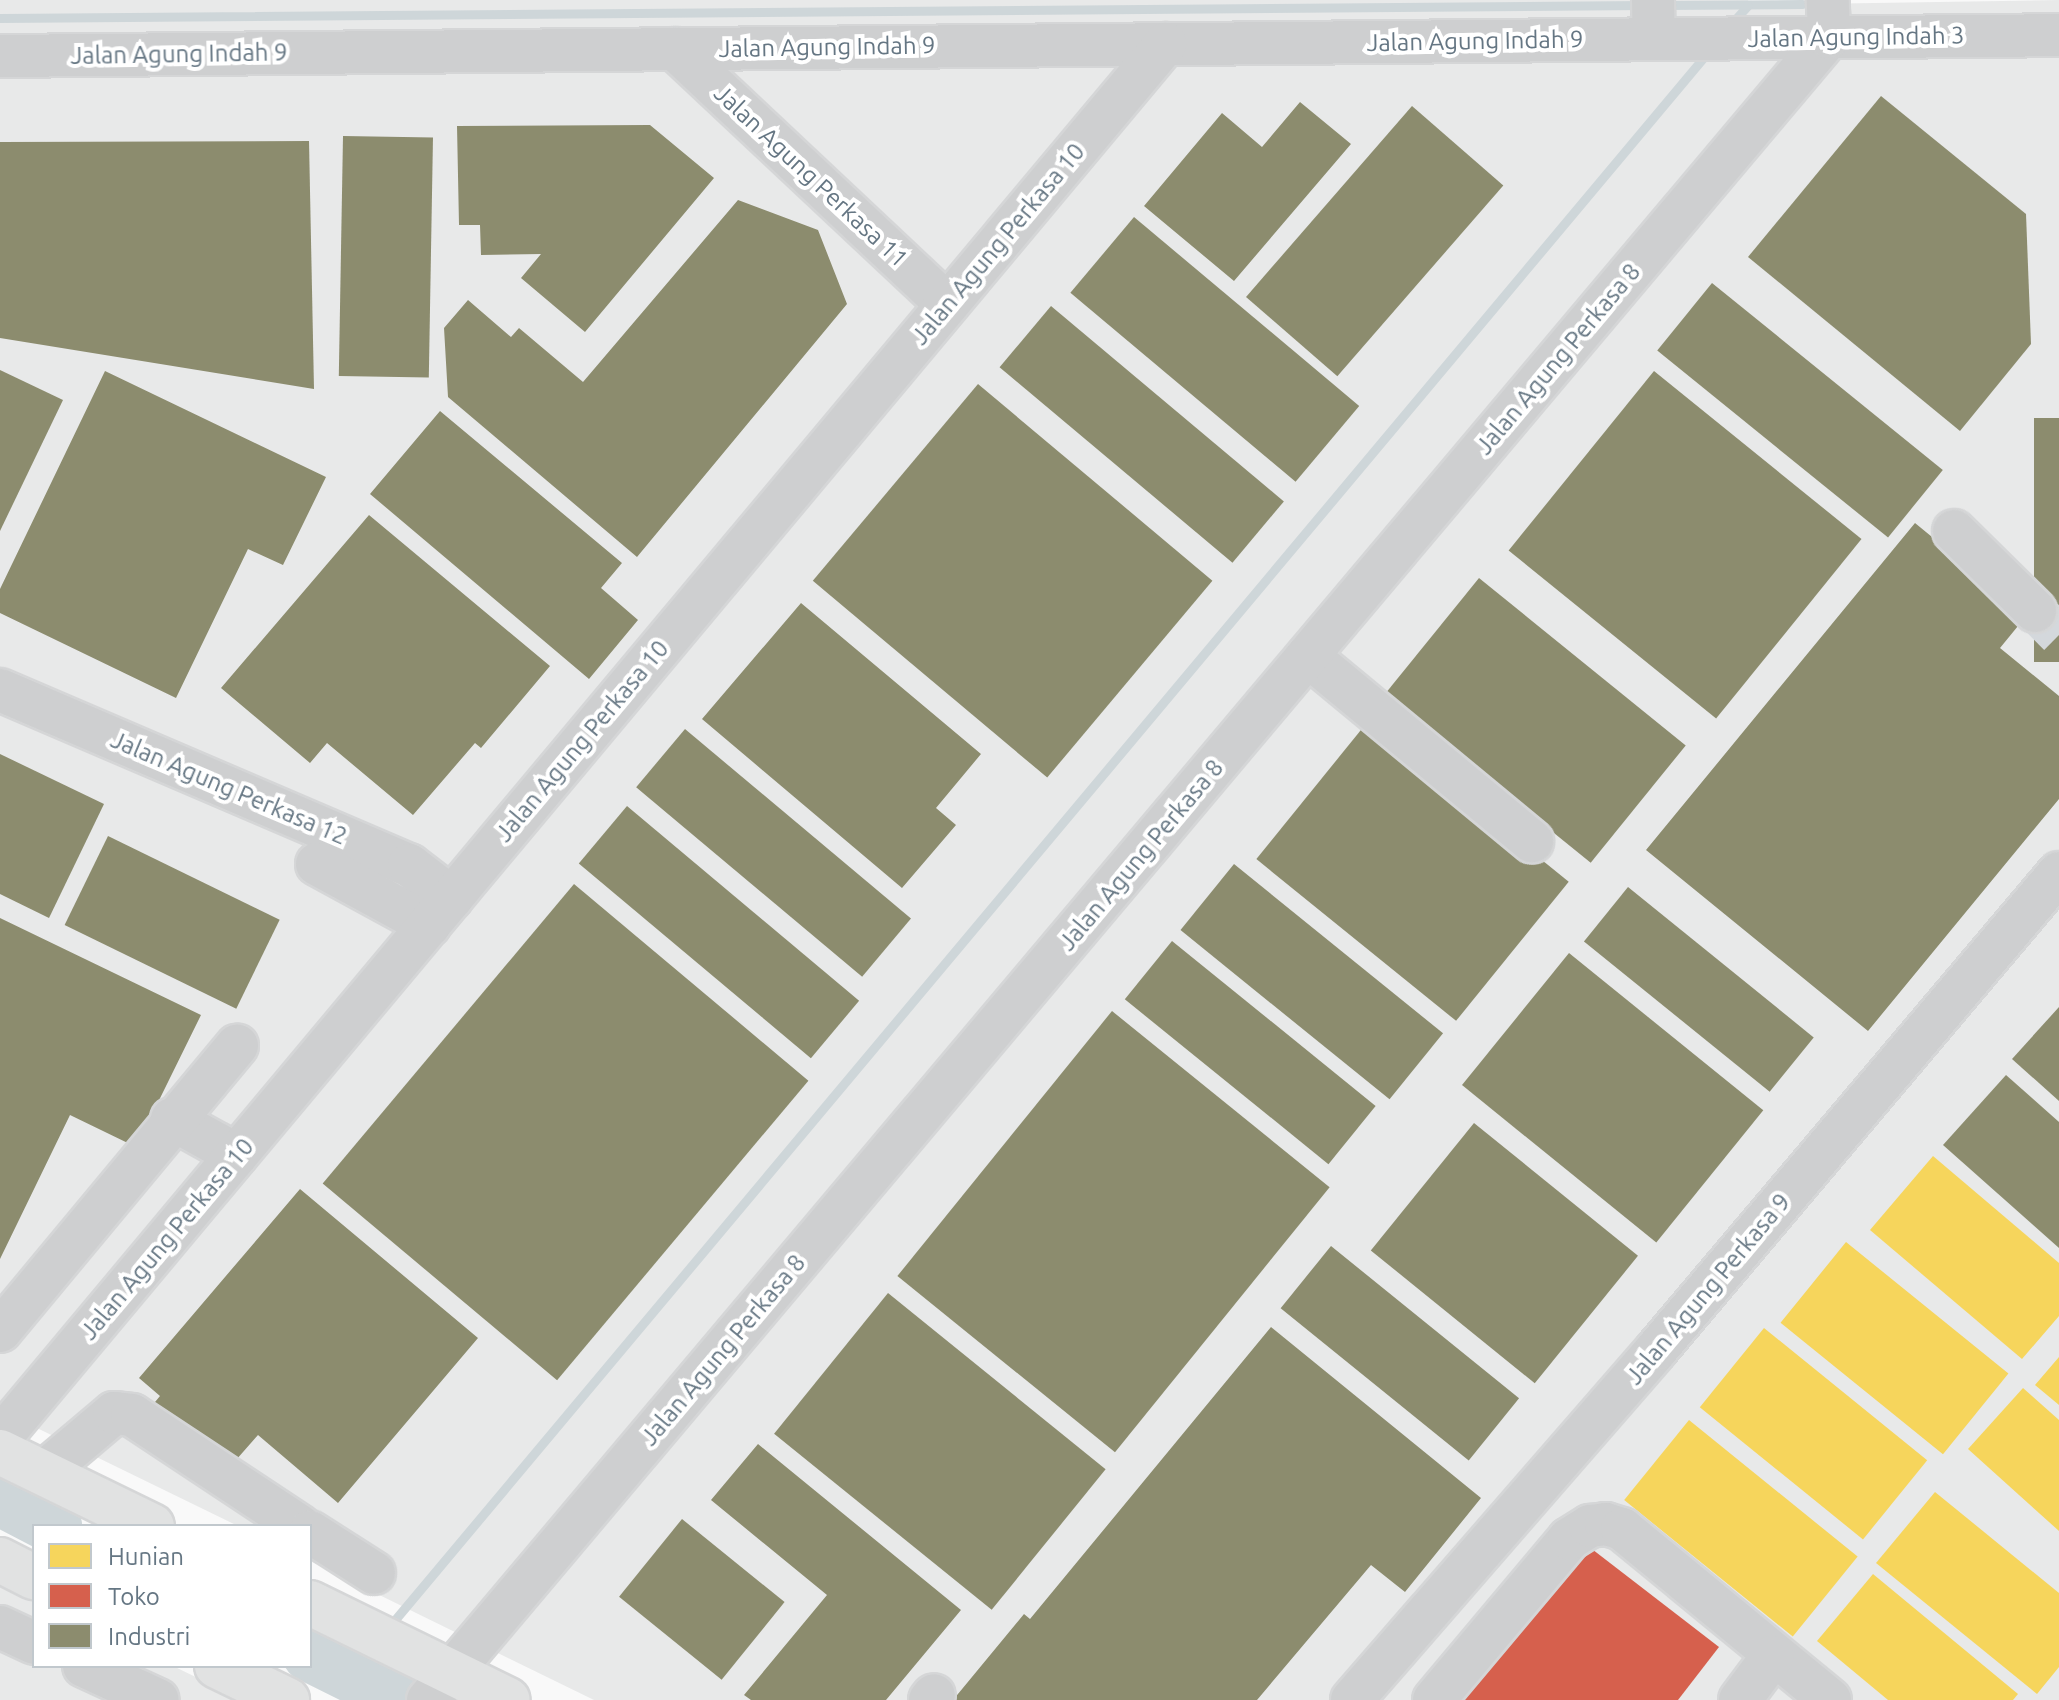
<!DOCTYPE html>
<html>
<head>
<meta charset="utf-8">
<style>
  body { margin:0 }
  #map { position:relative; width:2059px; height:1700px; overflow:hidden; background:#f9f9f9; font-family:Ubuntu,sans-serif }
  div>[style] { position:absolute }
  .built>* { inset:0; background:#e8e9e9 }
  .homes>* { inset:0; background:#f6d55c; transform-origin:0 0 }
  .shops>* { inset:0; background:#d6604d }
  .industry>* { inset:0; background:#8c8c6e; transform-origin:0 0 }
  .stream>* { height:9px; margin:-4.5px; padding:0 4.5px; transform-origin:4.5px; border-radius:4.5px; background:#ced6d9 }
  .river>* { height:56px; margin:-28px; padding:0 28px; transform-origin:28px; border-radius:28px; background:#ced6d9 }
  .minor-tunnel>* { height:42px; margin-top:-21px; transform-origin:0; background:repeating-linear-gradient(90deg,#d4d8dc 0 42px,transparent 0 63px) }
  .roads { filter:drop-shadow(2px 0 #d5d6d7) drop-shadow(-2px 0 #d5d6d7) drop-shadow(0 2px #d5d6d7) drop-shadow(0 -2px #d5d6d7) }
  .minor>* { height:42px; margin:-21px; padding:0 21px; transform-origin:21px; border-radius:21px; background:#cecfd0 }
  .major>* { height:44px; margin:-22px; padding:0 22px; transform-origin:22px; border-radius:22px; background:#e1e2e2 }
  span { translate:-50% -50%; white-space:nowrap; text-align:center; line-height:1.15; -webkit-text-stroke:8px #fff; paint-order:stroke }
  .street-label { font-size:24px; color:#657683 }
  .legend { position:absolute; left:32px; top:1524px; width:280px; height:144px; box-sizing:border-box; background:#fff; border:2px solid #c1c8cd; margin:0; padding:10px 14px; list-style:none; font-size:24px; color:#657683 }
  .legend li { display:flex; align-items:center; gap:16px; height:40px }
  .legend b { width:40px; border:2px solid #c1c8cd }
</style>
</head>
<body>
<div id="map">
  <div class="built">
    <div style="clip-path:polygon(0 0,1748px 0,1749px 5px,2059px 0,2059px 1700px,594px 1700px,310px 1561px,310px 1526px,238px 1526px,0 1410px)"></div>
    <div style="clip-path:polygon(0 1582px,34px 1598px,34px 1666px,173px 1666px,243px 1700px,0 1700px)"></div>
  </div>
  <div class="homes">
    <div style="clip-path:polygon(1933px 1156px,2059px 1263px,2059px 1316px,2022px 1359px,1870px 1230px)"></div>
    <div style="left:1846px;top:1242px;width:209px;height:104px;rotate:39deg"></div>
    <div style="left:1764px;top:1328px;width:210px;height:102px;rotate:39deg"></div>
    <div style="clip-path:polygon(2059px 1357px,2059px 1405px,2035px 1385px)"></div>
    <div style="clip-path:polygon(2023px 1388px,2059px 1420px,2059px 1531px,1968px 1449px)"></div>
    <div style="left:1689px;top:1420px;width:217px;height:103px;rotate:39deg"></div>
    <div style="clip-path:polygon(1935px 1492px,2059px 1593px,2059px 1667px,2037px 1694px,1876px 1563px)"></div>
    <div style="clip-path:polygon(1873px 1574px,2018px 1694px,2013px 1700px,1888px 1700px,1817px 1641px)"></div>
  </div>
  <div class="shops">
    <div style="clip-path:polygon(1575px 1536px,1719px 1647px,1678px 1700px,1445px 1700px)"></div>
  </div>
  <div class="industry">
    <div style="clip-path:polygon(1881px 96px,2026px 214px,2031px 344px,1960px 431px,1748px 257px)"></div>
    <div style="clip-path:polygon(1300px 102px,1351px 144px,1234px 281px,1144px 206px,1222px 113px,1262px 147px)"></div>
    <div style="left:1412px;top:106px;width:121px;height:253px;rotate:41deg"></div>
    <div style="clip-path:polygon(650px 125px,714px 178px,585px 332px,521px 278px,541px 254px,481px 255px,480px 225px,459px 225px,457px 126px)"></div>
    <div style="left:343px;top:136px;width:90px;height:240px;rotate:1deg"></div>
    <div style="clip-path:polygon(309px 141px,314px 389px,0 338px,0 142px)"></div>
    <div style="clip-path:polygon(738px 200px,818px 230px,847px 304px,637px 557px,448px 397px,444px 328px,468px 300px,511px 337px,519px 328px,583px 382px)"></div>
    <div style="left:1134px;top:217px;width:294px;height:99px;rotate:40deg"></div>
    <div style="left:1712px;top:283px;width:297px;height:87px;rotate:39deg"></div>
    <div style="left:1051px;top:306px;width:304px;height:80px;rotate:40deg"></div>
    <div style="clip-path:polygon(0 370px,63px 400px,0 531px)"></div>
    <div style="clip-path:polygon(105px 371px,326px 477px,283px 565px,248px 549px,176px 698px,0 613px,0 589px)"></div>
    <div style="left:1654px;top:371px;width:267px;height:231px;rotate:39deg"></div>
    <div style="left:978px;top:384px;width:306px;height:257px;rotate:40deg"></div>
    <div style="clip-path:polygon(440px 411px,622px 563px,601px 588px,638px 620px,589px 679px,370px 494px)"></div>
    <div style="left:2034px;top:418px;width:25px;height:244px"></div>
    <div style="clip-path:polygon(369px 515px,550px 666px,481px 748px,475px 743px,413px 815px,327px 743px,310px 763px,221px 688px)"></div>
    <div style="clip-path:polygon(1915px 523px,2027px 615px,2000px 648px,2059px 696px,2059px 799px,1868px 1031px,1646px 850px)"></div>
    <div style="left:1479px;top:578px;width:266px;height:151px;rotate:39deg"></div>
    <div style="clip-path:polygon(801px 603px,981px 754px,936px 808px,956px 825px,902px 888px,702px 719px)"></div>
    <div style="left:1369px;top:720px;width:257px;height:179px;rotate:39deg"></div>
    <div style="left:685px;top:729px;width:295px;height:76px;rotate:40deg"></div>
    <div style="clip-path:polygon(0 754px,104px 804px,49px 918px,0 894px)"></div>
    <div style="left:627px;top:806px;width:303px;height:75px;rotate:40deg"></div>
    <div style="left:108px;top:836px;width:191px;height:99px;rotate:26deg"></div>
    <div style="left:1234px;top:864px;width:269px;height:85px;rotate:39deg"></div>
    <div style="left:574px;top:884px;width:306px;height:391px;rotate:40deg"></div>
    <div style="left:1628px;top:887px;width:239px;height:70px;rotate:39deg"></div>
    <div style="clip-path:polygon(0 918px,201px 1015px,136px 1147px,70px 1115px,0 1259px)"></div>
    <div style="left:1172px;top:941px;width:262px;height:75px;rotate:39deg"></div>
    <div style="left:1569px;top:953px;width:250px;height:170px;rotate:39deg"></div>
    <div style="clip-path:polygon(2059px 1007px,2059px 1101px,2012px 1059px)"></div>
    <div style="left:1112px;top:1011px;width:280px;height:341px;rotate:39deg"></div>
    <div style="clip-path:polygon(2006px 1075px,2059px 1122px,2059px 1248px,1943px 1145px)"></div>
    <div style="left:1474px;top:1123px;width:211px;height:164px;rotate:39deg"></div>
    <div style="clip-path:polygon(300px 1189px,478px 1338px,338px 1503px,258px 1435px,236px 1460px,216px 1443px,201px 1461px,145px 1414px,160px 1396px,139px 1378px)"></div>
    <div style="left:1331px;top:1246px;width:242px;height:80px;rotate:39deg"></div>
    <div style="left:888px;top:1293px;width:280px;height:181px;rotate:39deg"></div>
    <div style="clip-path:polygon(1271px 1327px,1481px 1498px,1405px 1592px,1371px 1565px,1257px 1700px,953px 1700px,1024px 1614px,1030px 1619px)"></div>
    <div style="clip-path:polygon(758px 1444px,961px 1610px,886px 1700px,751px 1700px,744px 1695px,827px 1595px,711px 1500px)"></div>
    <div style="left:682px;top:1519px;width:132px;height:100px;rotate:39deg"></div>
  </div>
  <div class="stream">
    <div style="left:1663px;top:5px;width:139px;rotate:-0.4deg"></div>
    <div style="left:0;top:18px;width:1645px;rotate:-0.45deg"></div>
    <div style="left:1731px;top:24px;width:25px;rotate:-48deg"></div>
    <div style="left:388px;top:1628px;width:2057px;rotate:-50.05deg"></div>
    <div style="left:350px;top:1674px;width:36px;rotate:-51deg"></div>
  </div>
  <div class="river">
    <div style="left:0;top:1498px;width:61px;rotate:27.4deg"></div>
    <div style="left:310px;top:1654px;width:104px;rotate:26.3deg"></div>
  </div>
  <div class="minor-tunnel">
    <div style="left:2035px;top:611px;width:34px;rotate:45deg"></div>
  </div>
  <div class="roads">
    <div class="minor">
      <div style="left:1653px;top:0;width:39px;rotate:89deg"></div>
      <div style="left:675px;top:49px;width:373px;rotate:43.2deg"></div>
      <div style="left:0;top:56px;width:2059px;rotate:-0.58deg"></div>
      <div style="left:1954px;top:531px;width:114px;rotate:44.6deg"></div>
      <div style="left:1308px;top:656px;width:291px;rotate:39.6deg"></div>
      <div style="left:0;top:690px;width:445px;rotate:23.2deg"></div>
      <div style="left:409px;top:865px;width:54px;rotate:37.5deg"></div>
      <div style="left:317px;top:864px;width:128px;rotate:28.6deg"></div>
      <div style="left:172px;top:1119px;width:74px;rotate:29deg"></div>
      <div style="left:0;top:1331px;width:371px;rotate:-50.3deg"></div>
      <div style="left:0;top:1438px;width:1817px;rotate:-50.11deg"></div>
      <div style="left:43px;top:1473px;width:93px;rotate:-40.2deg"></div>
      <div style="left:114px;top:1413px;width:18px;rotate:6deg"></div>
      <div style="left:132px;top:1415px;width:201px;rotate:33.5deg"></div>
      <div style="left:310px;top:1532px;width:76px;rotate:32.6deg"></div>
      <div style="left:0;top:1627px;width:38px;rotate:25deg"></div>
      <div style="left:84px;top:1666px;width:81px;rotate:24.7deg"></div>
      <div style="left:428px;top:1700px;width:2174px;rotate:-49.89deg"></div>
      <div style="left:1829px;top:37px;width:37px;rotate:-92deg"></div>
      <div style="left:930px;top:1700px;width:6px;rotate:-51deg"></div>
      <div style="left:1352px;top:1700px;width:465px;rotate:-49deg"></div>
      <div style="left:1657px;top:1349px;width:623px;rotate:-49.82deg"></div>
      <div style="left:1434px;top:1700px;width:210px;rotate:-50deg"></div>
      <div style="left:1569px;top:1539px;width:25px;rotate:-32deg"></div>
      <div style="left:1590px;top:1526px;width:16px;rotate:-7deg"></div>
      <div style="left:1606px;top:1524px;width:17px;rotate:17deg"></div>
      <div style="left:1622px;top:1529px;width:269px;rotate:39.4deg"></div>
      <div style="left:1740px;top:1700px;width:54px;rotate:-53.3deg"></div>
    </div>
    <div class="major">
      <div style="left:0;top:1452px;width:169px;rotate:26deg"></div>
      <div style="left:0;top:1560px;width:38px;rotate:27deg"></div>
      <div style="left:310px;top:1603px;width:220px;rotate:26.1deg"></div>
      <div style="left:217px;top:1666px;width:78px;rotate:25.9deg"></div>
    </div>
  </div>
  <div class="street-label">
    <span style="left:1856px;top:37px;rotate:-1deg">Jalan Agung Indah 3</span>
    <span style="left:1475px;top:41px;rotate:-1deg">Jalan Agung Indah 9</span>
    <span style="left:827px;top:47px;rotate:-1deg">Jalan Agung Indah 9</span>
    <span style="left:179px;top:54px;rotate:-1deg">Jalan Agung Indah 9</span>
    <span style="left:811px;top:176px;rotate:43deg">Jalan Agung Perkasa 11</span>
    <span style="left:998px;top:244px;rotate:-50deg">Jalan Agung Perkasa 10</span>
    <span style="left:1558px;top:359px;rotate:-50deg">Jalan Agung Perkasa 8</span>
    <span style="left:582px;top:741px;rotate:-50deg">Jalan Agung Perkasa 10</span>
    <span style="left:229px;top:788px;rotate:23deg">Jalan Agung Perkasa 12</span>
    <span style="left:1141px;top:855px;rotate:-50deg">Jalan Agung Perkasa 8</span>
    <span style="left:167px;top:1239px;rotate:-50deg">Jalan Agung Perkasa 10</span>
    <span style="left:1708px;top:1289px;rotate:-50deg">Jalan Agung Perkasa 9</span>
    <span style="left:723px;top:1350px;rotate:-50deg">Jalan Agung Perkasa 8</span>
  </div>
  <ul class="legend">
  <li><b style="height:22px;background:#f6d55c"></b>Hunian</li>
  <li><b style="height:22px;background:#d6604d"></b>Toko</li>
  <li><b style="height:22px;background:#8c8c6e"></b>Industri</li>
  </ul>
</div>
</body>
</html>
